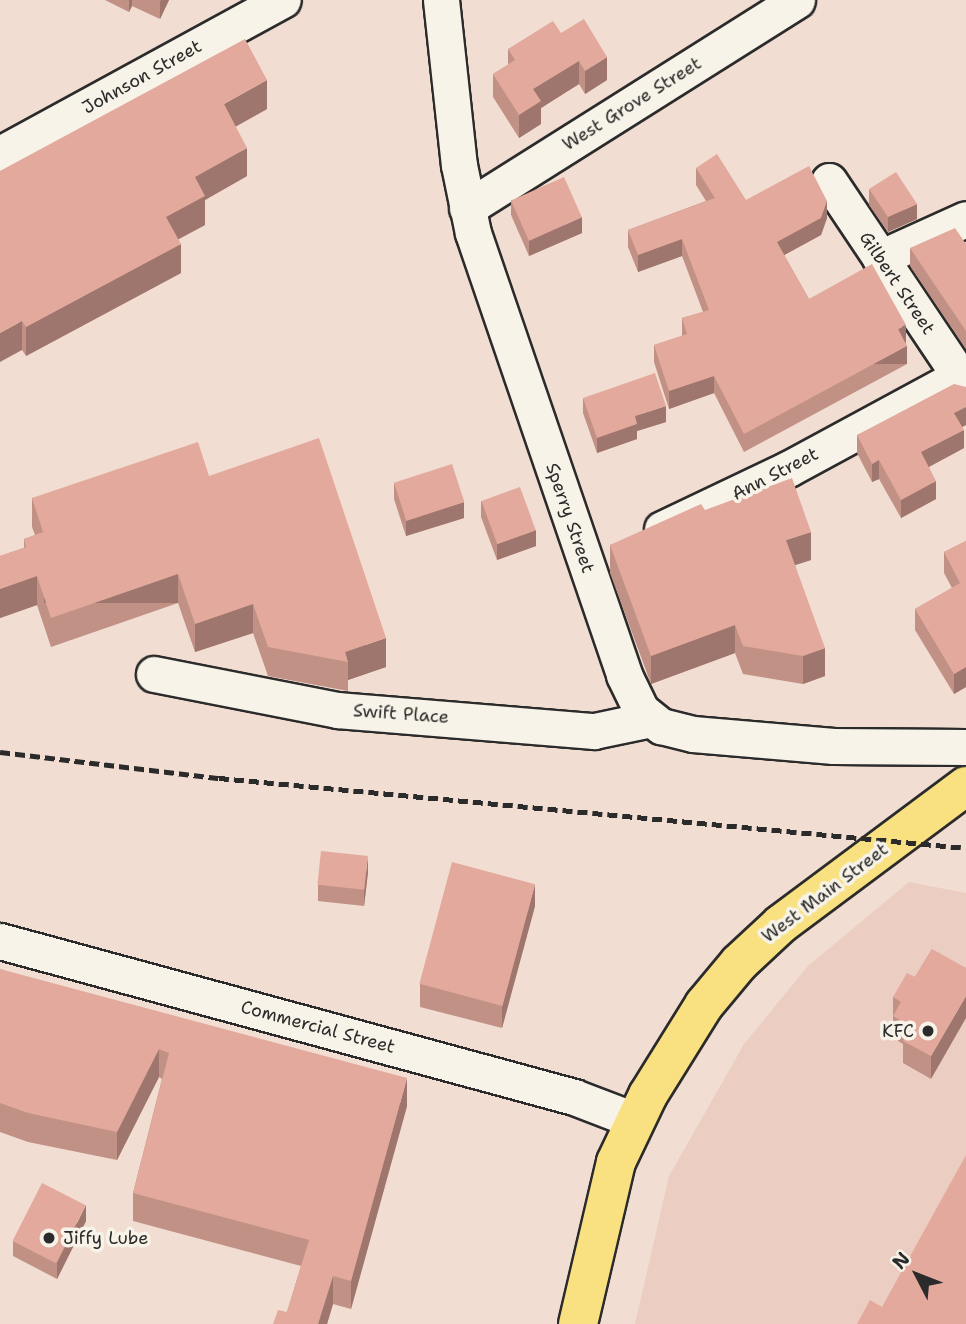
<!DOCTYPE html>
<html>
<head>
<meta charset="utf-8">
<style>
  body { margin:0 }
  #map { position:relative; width:966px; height:1324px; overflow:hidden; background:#f1ddd1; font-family:"Shantell Sans",sans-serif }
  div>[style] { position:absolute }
  .built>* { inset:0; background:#eccdc1 }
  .roads { filter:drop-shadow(2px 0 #2b2b2b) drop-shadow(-2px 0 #2b2b2b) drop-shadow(0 2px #2b2b2b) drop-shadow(0 -2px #2b2b2b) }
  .minor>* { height:35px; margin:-17.5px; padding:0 17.5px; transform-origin:17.5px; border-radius:17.5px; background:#f7f3e8 }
  .major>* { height:38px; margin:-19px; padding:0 19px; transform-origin:19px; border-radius:19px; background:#f9e181 }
  .rail>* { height:5px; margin-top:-2.5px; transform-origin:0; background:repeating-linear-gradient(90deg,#2b2b2b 0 10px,transparent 0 15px) }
  .wall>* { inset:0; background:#c29186 }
  .shaded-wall>* { inset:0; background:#9e766d; transform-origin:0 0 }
  .building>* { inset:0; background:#e2a99c; transform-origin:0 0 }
  .dots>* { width:19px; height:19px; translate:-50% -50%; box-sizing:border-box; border:4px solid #f7f3e8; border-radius:50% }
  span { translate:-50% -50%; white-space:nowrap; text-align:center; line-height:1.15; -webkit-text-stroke:7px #f7f3e8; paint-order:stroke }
  .street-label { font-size:18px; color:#2b2b2b }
  .poi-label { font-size:18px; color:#2b2b2b }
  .right { translate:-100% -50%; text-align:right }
  .left { translate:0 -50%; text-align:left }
  .north { position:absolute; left:882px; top:1240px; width:70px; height:70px; -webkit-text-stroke:5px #f7f3e8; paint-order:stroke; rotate:312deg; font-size:19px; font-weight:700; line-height:28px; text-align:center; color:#2b2b2b }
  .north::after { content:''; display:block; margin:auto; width:24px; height:32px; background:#2b2b2b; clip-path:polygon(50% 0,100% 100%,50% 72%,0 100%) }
</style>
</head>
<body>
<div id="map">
  <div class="built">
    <div style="clip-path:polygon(909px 882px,966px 893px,966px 1324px,635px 1324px,669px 1176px,744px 1044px,808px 966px)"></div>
  </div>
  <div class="roads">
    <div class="minor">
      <div style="left:441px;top:0;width:166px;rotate:83.8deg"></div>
      <div style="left:459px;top:165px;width:69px;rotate:78.4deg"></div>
      <div style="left:473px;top:233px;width:467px;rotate:71.1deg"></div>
      <div style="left:624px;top:675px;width:39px;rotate:64deg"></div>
      <div style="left:641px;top:710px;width:26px;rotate:39deg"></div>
      <div style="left:661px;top:726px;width:33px;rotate:14deg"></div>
      <div style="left:693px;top:734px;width:141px;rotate:4.9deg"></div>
      <div style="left:833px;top:746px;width:133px;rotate:0.4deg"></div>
      <div style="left:0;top:154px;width:322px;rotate:-28.6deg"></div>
      <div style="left:829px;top:181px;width:247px;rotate:56.2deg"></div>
      <div style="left:467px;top:208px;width:390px;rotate:-32.2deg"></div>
      <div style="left:880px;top:258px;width:94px;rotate:-24.4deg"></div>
      <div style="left:662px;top:529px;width:140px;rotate:-25.5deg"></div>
      <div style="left:788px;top:469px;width:196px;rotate:-28.4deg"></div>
      <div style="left:154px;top:674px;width:187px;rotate:11.1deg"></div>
      <div style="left:337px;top:710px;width:258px;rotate:4.7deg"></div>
      <div style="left:594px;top:731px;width:58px;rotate:-11.9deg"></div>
      <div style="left:0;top:941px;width:595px;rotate:15.2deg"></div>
      <div style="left:574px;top:1097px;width:64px;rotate:21deg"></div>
    </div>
    <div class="major">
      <div style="left:578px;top:1324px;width:166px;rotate:-76.8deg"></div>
      <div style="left:616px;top:1162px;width:74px;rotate:-64.5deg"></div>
      <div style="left:648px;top:1095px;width:106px;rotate:-58.1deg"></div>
      <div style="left:704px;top:1005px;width:55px;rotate:-50.2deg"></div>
      <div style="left:739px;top:963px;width:57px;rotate:-42.9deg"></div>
      <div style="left:781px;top:924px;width:231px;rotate:-36.7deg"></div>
    </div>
  </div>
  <div class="rail">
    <div style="left:0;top:752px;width:221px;rotate:6.8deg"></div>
    <div style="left:219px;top:778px;width:750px;rotate:5.35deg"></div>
  </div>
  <div class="wall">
    <div style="clip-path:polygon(105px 0,169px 0,160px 19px,132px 6px,129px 12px)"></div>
    <div style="clip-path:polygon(561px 33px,607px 80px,585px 94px,579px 84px,541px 108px,541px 124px,519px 138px,493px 97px,493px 74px,508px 65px,508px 49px)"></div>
    <div style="clip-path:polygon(267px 109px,235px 127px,247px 176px,205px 200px,205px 225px,178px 239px,181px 273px,26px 356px,22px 350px,0 171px)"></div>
    <div style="clip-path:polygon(696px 168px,746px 200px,827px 218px,821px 235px,784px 255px,809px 299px,906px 342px,907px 364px,744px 452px,714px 393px,669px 409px,654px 362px,654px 345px,682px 336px,682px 318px,703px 312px,682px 256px,638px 272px,628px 247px,628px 230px,706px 201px,696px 185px)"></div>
    <div style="clip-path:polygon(869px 189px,917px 219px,888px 232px,869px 205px)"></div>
    <div style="clip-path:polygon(511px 200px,582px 233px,529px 256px,511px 215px)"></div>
    <div style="clip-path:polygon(966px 244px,966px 349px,910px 266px,910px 248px)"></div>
    <div style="clip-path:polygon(966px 387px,966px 425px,962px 427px,964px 448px,929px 467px,936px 499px,901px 518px,879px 479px,872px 482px,857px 453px,857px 435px)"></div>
    <div style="clip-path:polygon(583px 398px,666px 422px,637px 431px,637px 439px,597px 453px,583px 413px)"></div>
    <div style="clip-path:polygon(209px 476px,386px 667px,348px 680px,348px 691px,268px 676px,253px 633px,195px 652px,178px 603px,51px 647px,37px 605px,0 618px,0 556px,24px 548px,24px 539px,35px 535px,32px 527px,32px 498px)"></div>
    <div style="clip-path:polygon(394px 483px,464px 518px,406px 536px,394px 499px)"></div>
    <div style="clip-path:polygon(481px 501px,536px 546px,497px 560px,481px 517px)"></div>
    <div style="clip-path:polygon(705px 510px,811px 560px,795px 565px,825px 676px,803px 684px,743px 674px,735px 653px,651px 684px,610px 573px,610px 545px)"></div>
    <div style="clip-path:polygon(966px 541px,966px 687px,954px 694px,915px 630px,915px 609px,952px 588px,944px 573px,944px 552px)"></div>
    <div style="clip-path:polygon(368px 872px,364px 906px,318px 901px,318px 885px)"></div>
    <div style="clip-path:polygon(535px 906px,502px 1028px,420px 1007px,420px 984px)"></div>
    <div style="clip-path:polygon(932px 949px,931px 1079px,903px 1063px,903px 1044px,893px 1038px,893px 997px,915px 977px)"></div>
    <div style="clip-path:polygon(0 969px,407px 1106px,351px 1309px,333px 1304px,327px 1324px,273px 1324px,287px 1312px,301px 1266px,133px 1221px,133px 1193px,162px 1079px,159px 1077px,117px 1160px,28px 1142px,0 1132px)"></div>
    <div style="clip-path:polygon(86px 1221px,57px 1279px,13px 1256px,13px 1241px)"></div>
  </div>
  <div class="shaded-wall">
    <div style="clip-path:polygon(129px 0,132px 0,132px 6px,129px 12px)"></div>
    <div style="clip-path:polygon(161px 0,169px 0,160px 19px,160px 2px)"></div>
    <div style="clip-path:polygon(607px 57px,607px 80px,585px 94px,585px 71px)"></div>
    <div style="clip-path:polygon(579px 61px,579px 84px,541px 108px,541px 124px,519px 138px,519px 115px,533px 89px)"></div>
    <div style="clip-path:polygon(267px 80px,267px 109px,224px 133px,224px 104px)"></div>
    <div style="clip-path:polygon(247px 148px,247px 176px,205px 200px,205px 225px,166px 246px,166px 217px,195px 177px)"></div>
    <div style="clip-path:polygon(827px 201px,827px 218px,821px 235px,777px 259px,777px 242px)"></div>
    <div style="clip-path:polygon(917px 204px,917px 219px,888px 232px,888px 217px)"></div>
    <div style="clip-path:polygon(582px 217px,582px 233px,529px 256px,529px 241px)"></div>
    <div style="clip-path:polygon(682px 239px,682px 256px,638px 272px,638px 255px)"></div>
    <div style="clip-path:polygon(181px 244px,181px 273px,26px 356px,26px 327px)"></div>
    <div style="clip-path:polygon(22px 321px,22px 350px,0 362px,0 333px)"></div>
    <div style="clip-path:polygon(906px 325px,906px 342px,898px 346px,898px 329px)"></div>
    <div style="left:907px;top:346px;width:18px;height:185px;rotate:90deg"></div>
    <div style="clip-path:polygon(714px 376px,714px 393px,669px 409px,669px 391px)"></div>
    <div style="clip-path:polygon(666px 406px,666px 422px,637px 431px,637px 439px,597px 453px,597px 438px,635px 416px)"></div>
    <div style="clip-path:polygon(966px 407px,966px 425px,954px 431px,954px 413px)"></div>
    <div style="clip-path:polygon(964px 430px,964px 448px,921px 471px,921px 452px)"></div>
    <div style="clip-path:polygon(879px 460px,879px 479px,872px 482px,872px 464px)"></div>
    <div style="clip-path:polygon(936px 481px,936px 499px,901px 518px,901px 500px)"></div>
    <div style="clip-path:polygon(464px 502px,464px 518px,406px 536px,406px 520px)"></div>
    <div style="clip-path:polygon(536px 530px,536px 546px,497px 560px,497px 544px)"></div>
    <div style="clip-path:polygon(811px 532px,811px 560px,786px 568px,786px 540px)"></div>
    <div style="left:178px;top:574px;width:29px;height:134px;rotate:90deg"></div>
    <div style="clip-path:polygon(37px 576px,37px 605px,0 618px,0 589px)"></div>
    <div style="clip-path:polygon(253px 604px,253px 633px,195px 652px,195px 624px)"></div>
    <div style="clip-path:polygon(735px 625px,735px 653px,651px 684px,651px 656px)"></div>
    <div style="clip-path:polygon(386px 638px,386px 667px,348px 680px,348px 662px,345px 652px)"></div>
    <div style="clip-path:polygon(825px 648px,825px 676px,803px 684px,803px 656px)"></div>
    <div style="clip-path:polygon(966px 667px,966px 687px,954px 694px,954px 674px)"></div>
    <div style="clip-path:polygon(368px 856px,368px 872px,364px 906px,364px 890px)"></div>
    <div style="clip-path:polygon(535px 884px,535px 906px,502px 1028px,502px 1006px)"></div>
    <div style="clip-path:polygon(966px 996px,966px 1018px,931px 1079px,931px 1056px)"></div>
    <div style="clip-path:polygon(159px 1049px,159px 1077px,117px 1160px,117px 1132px)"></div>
    <div style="clip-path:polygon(407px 1078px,407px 1106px,351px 1309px,351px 1281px)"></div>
    <div style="clip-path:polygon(86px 1205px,86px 1221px,57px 1279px,57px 1263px)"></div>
    <div style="clip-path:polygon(333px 1276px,333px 1304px,327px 1324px,318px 1324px)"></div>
  </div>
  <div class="building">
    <div style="clip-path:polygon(584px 19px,607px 57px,585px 71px,579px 61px,533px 89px,541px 101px,519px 115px,493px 74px,515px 60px,508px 49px,553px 21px,561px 33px)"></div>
    <div style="clip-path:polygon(245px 39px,267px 80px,224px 104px,247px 148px,195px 177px,205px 196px,166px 217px,181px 244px,26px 327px,22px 321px,0 333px,0 171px)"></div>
    <div style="clip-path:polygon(717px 154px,746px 200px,809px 166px,827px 201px,821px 218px,777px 242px,809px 299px,872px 264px,906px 325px,898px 329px,907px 346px,744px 434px,714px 376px,669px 391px,654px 345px,687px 334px,682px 318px,709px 310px,682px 239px,638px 255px,628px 230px,715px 198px,696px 168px)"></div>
    <div style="clip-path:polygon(896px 172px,917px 204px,888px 217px,869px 189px)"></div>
    <div style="left:564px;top:177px;width:44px;height:58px;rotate:66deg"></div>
    <div style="clip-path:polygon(955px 228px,966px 244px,966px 331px,910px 248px)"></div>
    <div style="clip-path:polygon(655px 373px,666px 406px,635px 416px,637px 424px,597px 438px,583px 398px)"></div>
    <div style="clip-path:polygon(954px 384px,966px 387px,966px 407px,954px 413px,964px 430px,921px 452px,936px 481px,901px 500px,879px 460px,872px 464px,857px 435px)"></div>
    <div style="clip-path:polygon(319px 438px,386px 638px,345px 652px,348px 662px,268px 647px,253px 604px,195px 624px,178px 574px,51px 618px,37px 576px,0 589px,0 556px,26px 547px,24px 539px,43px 532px,32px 498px,198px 442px,209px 476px)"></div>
    <div style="left:452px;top:464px;width:40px;height:61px;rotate:72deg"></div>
    <div style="clip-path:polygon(792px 478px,811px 532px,786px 540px,825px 648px,803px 656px,743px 646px,735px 625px,651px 656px,610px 545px,701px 504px,705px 510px)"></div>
    <div style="left:520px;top:487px;width:46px;height:41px;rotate:70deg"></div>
    <div style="clip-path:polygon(966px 541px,966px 667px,954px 674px,915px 609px,960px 583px,944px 552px)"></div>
    <div style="left:321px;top:851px;width:47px;height:34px;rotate:6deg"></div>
    <div style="left:452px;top:862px;width:86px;height:126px;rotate:15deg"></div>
    <div style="clip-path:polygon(932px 949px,966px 968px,966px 996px,931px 1056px,903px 1041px,911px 1026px,893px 1016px,901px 1002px,893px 997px,907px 973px,915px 977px)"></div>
    <div style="clip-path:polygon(0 969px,407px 1078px,351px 1281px,333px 1276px,318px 1324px,273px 1324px,278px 1310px,287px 1312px,309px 1240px,133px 1193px,169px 1053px,159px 1049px,117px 1132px,28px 1113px,0 1103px)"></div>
    <div style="clip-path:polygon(966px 1155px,966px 1324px,857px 1324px,870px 1300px,882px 1307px)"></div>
    <div style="left:42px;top:1183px;width:49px;height:65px;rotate:27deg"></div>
  </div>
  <div class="dots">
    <div style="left:928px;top:1031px;background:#2b2b2b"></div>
    <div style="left:49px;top:1238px;background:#2b2b2b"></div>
  </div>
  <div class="street-label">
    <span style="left:142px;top:77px;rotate:-29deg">Johnson Street</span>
    <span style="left:632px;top:104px;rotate:-32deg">West Grove Street</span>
    <span style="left:897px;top:283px;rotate:56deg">Gilbert Street</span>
    <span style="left:775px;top:474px;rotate:-27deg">Ann Street</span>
    <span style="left:570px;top:518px;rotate:71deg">Sperry Street</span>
    <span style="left:401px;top:714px;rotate:4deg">Swift Place</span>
    <span style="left:825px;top:893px;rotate:-37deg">West Main Street</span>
    <span style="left:318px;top:1027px;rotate:15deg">Commercial Street</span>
  </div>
  <div class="poi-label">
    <span class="right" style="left:914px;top:1031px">KFC</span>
    <span class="left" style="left:63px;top:1238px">Jiffy Lube</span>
  </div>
  <div class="north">N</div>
</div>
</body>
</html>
